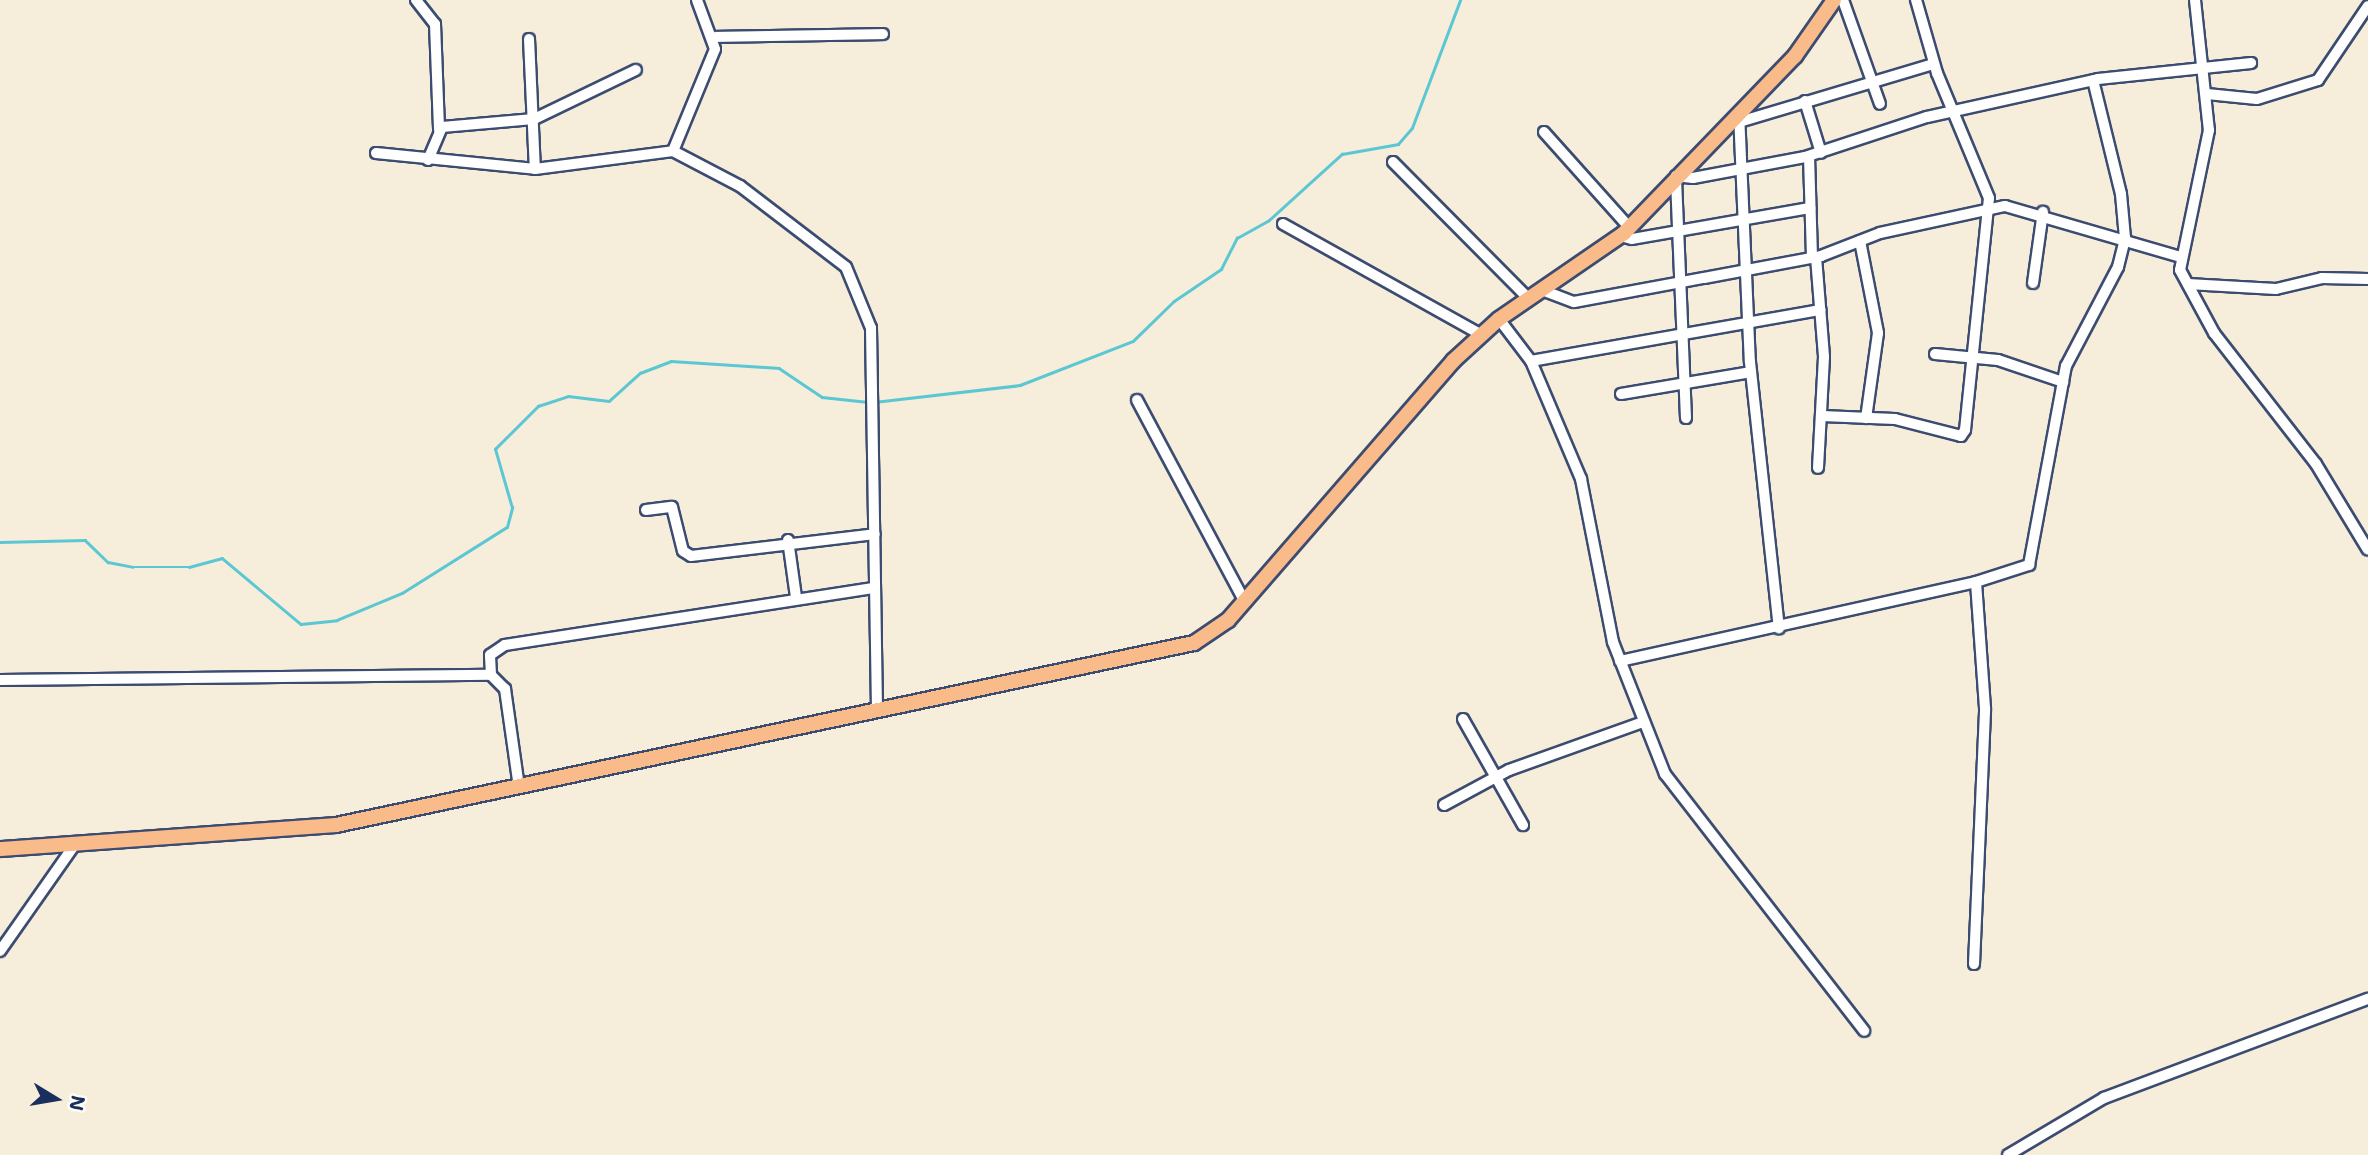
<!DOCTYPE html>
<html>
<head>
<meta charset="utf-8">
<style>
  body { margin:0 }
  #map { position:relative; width:2368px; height:1155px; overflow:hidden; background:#f7eddb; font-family:"Shantell Sans",sans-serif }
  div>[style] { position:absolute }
  .stream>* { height:2.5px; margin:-1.25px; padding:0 1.25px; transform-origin:1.25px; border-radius:1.25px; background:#5bc7d3 }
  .roads { filter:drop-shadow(2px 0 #3c4c71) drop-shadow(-2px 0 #3c4c71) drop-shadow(0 2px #3c4c71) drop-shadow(0 -2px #3c4c71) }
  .minor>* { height:10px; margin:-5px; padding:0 5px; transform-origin:5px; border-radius:5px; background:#fff }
  .major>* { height:14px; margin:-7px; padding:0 7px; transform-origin:7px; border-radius:7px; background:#fabb8b }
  span { translate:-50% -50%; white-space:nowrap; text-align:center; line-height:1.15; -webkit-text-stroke:7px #fdfcf7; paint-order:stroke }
  .north { position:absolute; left:21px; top:1064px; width:70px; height:70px; -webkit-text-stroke:5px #fdfcf7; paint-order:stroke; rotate:101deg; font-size:19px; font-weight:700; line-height:28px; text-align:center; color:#1b2f5e }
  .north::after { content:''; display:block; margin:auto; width:24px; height:32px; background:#1b2f5e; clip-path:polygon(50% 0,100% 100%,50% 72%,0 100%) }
</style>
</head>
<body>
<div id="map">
  <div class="stream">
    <div style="left:874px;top:402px;width:147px;rotate:-6.6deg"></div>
    <div style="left:1020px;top:385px;width:121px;rotate:-21.3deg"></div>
    <div style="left:1133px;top:341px;width:57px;rotate:-44.3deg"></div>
    <div style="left:1174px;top:301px;width:57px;rotate:-34.2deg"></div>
    <div style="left:1221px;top:269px;width:35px;rotate:-63deg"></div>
    <div style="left:1237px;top:238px;width:35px;rotate:-29deg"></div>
    <div style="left:1268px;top:221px;width:100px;rotate:-42.2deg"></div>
    <div style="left:1342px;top:154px;width:57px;rotate:-10.1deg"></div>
    <div style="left:1398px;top:144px;width:21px;rotate:-49deg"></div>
    <div style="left:1412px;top:128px;width:137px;rotate:-69.4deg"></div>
    <div style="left:0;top:542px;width:85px;rotate:-1.3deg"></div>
    <div style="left:85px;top:540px;width:32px;rotate:44deg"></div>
    <div style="left:108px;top:562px;width:25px;rotate:11deg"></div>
    <div style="left:133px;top:567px;width:56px"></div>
    <div style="left:189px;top:567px;width:34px;rotate:-15deg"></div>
    <div style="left:222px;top:558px;width:103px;rotate:39.9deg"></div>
    <div style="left:301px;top:624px;width:36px;rotate:-6deg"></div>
    <div style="left:337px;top:620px;width:70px;rotate:-22.6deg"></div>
    <div style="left:402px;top:593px;width:124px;rotate:-32.2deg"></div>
    <div style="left:507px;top:527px;width:20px;rotate:-75deg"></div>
    <div style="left:512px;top:508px;width:61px;rotate:-106.1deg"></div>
    <div style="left:495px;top:449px;width:61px;rotate:-45deg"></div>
    <div style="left:538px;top:406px;width:32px;rotate:-18deg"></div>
    <div style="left:568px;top:396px;width:41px;rotate:7deg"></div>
    <div style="left:609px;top:401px;width:42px;rotate:-42.1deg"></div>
    <div style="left:640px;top:373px;width:33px;rotate:-21deg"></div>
    <div style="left:671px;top:361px;width:108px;rotate:3.7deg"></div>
    <div style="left:779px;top:368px;width:52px;rotate:34deg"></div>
    <div style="left:822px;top:397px;width:46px;rotate:6.2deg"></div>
  </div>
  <div class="roads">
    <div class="minor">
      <div style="left:416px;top:0;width:31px;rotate:52deg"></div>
      <div style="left:435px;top:24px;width:106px;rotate:87.8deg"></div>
      <div style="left:1843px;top:0;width:110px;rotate:70.4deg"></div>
      <div style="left:2195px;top:0;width:131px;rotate:83.9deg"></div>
      <div style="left:2209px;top:130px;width:143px;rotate:101.7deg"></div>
      <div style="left:2180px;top:270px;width:72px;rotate:61.6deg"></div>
      <div style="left:2214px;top:333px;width:166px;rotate:52.1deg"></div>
      <div style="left:2316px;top:464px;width:100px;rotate:58.8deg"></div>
      <div style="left:716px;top:37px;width:167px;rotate:-1deg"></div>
      <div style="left:529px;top:39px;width:130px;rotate:87.4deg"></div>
      <div style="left:2207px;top:94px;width:50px;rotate:5.7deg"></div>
      <div style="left:2257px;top:99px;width:64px;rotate:-17.3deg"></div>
      <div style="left:2318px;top:80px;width:89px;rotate:-56deg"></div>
      <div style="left:1805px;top:101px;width:54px;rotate:72.9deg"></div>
      <div style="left:1739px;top:113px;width:249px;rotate:87.5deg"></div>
      <div style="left:1750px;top:362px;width:268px;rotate:83.8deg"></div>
      <div style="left:1739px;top:122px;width:203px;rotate:-16.6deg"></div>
      <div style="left:1544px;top:132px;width:127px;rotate:48.2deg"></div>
      <div style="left:673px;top:151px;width:110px;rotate:-67.6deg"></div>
      <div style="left:715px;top:49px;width:52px;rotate:-110.2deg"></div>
      <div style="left:376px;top:153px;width:160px;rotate:5.7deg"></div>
      <div style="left:535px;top:169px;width:139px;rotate:-7.4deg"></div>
      <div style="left:673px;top:151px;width:76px;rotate:27.6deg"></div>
      <div style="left:740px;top:186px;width:133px;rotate:37.4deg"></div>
      <div style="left:846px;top:267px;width:66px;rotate:67.7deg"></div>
      <div style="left:871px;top:328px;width:380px;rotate:89.1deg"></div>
      <div style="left:1809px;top:156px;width:102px;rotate:88.3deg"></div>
      <div style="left:428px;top:160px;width:36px;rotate:-67deg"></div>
      <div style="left:442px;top:127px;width:92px;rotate:-5deg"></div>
      <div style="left:534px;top:119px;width:113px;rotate:-25.7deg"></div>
      <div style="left:1393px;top:162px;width:193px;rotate:45.2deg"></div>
      <div style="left:1283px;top:224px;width:228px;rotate:29.2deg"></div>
      <div style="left:1620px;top:236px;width:12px;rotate:14deg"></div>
      <div style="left:1632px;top:239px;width:181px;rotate:-9.9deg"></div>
      <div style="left:1860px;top:241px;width:94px;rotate:78.9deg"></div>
      <div style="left:1878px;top:333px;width:86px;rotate:98deg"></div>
      <div style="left:1816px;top:257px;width:100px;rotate:85.4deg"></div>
      <div style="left:1824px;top:357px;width:111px;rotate:93.1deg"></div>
      <div style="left:2033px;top:283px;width:72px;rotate:-82deg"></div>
      <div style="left:2188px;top:284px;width:88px;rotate:3.3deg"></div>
      <div style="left:2276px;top:289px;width:47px;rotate:-13.4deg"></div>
      <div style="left:2322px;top:278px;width:46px;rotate:1.2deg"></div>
      <div style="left:1542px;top:290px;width:34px;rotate:21deg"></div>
      <div style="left:1574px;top:302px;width:132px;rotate:-10.5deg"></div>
      <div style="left:1704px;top:278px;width:119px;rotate:-10.6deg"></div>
      <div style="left:1821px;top:256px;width:63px;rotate:-21.3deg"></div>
      <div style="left:1880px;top:233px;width:128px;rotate:-12.2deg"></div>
      <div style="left:2005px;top:206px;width:182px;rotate:16.2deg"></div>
      <div style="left:1499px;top:319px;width:53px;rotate:52.7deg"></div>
      <div style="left:1531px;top:361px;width:128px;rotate:67deg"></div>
      <div style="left:1581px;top:479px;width:166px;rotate:78.9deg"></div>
      <div style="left:1613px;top:642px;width:142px;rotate:68.5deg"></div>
      <div style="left:1665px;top:774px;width:325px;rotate:52.2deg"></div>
      <div style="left:1935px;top:354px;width:63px;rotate:5.4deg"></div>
      <div style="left:1998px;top:360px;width:69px;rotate:18.7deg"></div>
      <div style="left:1531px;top:361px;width:294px;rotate:-10deg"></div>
      <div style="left:1621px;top:394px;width:132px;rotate:-9.6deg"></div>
      <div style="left:1137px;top:400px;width:229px;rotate:61.9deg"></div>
      <div style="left:1822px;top:416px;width:73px;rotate:2.4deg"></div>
      <div style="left:1895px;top:419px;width:68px;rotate:14.4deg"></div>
      <div style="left:1961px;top:436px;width:7px;rotate:-56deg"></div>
      <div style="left:1965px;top:430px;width:233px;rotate:-84.1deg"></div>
      <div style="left:1989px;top:198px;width:135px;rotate:-112.6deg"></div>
      <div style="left:1937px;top:73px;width:76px;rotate:-106deg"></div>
      <div style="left:1686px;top:418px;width:242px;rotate:-92.4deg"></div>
      <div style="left:1676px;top:176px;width:17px;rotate:7deg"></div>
      <div style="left:1693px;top:178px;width:114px;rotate:-10.6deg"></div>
      <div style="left:1805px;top:157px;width:128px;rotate:-18.2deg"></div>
      <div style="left:1927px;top:117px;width:175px;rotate:-12.5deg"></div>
      <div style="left:2098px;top:79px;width:154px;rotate:-6deg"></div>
      <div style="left:646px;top:510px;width:26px;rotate:-7deg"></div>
      <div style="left:672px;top:507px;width:45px;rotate:76deg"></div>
      <div style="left:683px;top:551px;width:9px;rotate:32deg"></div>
      <div style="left:691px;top:556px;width:185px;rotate:-6.8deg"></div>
      <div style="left:788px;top:540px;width:58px;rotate:82deg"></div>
      <div style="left:1620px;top:661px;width:365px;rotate:-12.5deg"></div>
      <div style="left:491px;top:675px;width:20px;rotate:-93deg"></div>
      <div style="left:490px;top:655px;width:18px;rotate:-34deg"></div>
      <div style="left:505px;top:645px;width:374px;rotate:-8.8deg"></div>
      <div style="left:0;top:680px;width:491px;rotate:-0.6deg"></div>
      <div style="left:491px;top:675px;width:20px;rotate:45deg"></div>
      <div style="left:505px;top:689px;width:99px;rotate:81.9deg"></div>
      <div style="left:1463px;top:719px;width:122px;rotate:60.5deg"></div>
      <div style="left:1444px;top:805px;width:74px;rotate:-28.3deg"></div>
      <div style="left:1509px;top:770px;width:142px;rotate:-19.7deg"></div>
      <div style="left:0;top:951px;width:132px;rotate:-54.9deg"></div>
      <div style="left:1974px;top:964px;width:256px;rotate:-87.5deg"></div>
      <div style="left:1985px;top:708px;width:126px;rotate:-94.1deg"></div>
      <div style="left:1976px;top:582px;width:56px;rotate:-17.8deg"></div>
      <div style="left:2029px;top:565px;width:202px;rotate:-79.5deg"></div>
      <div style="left:2066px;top:366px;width:112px;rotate:-62.3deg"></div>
      <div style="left:2118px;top:267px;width:30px;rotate:-76deg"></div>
      <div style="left:2125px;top:238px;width:44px;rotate:-95.2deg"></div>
      <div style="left:2121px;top:194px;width:117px;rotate:-103.8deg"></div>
      <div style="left:2008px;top:1155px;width:112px;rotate:-30.7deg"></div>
      <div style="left:2104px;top:1098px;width:282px;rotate:-20.6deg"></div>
    </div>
    <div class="major">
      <div style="left:0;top:849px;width:337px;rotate:-4.1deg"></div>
      <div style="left:336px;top:825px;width:877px;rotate:-11.98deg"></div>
      <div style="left:1194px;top:643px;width:41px;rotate:-34.1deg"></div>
      <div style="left:1228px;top:620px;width:343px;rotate:-49deg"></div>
      <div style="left:1453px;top:361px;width:62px;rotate:-42.4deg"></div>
      <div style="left:1499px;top:319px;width:152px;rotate:-34.5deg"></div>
      <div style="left:1624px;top:233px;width:246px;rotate:-46deg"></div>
      <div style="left:1795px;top:56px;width:68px;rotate:-55.1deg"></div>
    </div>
  </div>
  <div class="north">N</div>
</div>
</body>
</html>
